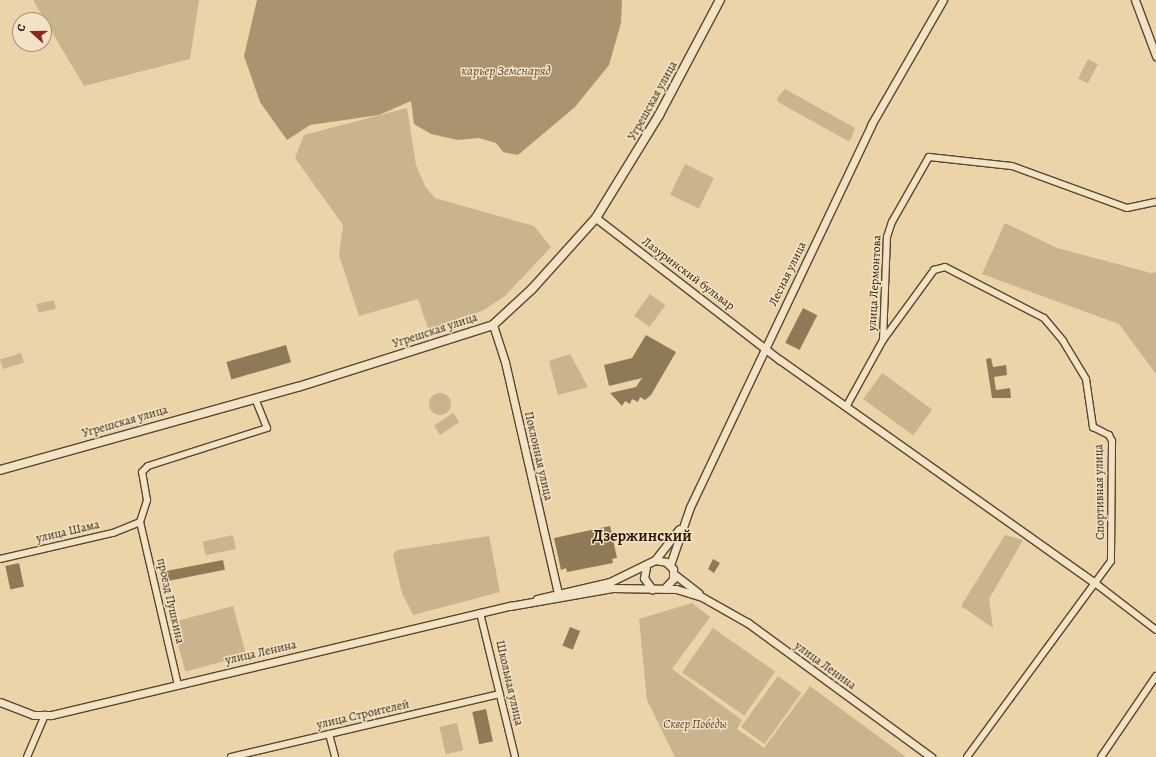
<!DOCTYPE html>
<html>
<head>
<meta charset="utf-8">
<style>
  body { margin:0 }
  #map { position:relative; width:1156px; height:757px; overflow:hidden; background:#ebd4a7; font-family:Alegreya,serif }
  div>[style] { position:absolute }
  .green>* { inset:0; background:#cab48b; transform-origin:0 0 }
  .round { border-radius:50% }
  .water>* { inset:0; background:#a9946f }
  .building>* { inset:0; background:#8e7a57; transform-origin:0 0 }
  .roads { filter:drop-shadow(1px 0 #5a472a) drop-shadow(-1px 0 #5a472a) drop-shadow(0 1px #5a472a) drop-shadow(0 -1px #5a472a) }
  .minor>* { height:6px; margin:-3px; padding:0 3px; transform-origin:3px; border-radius:3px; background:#f2e3c6 }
  .tertiary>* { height:7px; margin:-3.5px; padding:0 3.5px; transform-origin:3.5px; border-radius:3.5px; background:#f2e3c6 }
  .secondary>* { height:8px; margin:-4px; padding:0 4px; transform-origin:4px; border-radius:4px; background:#f2e3c6 }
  span { translate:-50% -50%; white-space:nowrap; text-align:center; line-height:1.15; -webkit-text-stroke:3px #f2e3c6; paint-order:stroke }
  .street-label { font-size:12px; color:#291801 }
  .park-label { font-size:12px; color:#59472a; font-style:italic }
  .water-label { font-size:13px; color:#5c4a2d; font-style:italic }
  .district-label { font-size:16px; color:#291801; font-weight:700 }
  .north { position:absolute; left:12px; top:12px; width:40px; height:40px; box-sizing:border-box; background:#f2e3c6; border:1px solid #a29277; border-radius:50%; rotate:291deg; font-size:11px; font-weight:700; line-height:16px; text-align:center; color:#291801 }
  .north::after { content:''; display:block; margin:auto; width:14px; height:18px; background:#8f2418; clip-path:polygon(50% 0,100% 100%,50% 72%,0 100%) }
</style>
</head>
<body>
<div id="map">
  <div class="green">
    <div style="clip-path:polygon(33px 0,199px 0,190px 59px,84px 86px)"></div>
    <div style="left:1088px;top:59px;width:11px;height:22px;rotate:27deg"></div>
    <div style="clip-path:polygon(785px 89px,855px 128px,851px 139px,848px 141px,778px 102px,777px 98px)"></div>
    <div style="clip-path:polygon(407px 108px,416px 165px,425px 186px,435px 198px,534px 226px,551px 247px,505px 296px,484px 310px,429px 331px,418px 299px,359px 316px,339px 255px,343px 225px,295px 158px,304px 135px)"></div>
    <div style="left:685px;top:164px;width:32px;height:34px;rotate:26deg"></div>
    <div style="clip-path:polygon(1005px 223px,1057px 248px,1151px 273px,1156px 272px,1156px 374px,1119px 324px,982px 274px)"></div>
    <div style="left:650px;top:294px;width:19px;height:27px;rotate:36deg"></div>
    <div style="left:54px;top:300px;width:9px;height:18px;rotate:77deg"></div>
    <div style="left:21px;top:353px;width:10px;height:22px;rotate:73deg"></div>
    <div style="clip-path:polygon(570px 354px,588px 387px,558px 395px,549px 361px)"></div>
    <div style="left:882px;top:373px;width:62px;height:32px;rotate:36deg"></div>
    <div class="round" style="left:429px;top:393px;width:22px;height:22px"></div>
    <div style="left:453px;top:413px;width:11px;height:23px;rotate:56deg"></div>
    <div style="left:233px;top:535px;width:14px;height:31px;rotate:78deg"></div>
    <div style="clip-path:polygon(1005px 535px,1023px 540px,989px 599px,993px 628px,961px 606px)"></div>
    <div style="clip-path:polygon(489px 536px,500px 592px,413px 615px,402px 593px,393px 555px,397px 550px)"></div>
    <div style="clip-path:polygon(692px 603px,710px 617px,672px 669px,742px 720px,737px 729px,764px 748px,810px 686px,906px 757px,675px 757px,647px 700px,639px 619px)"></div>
    <div style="left:233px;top:606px;width:51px;height:63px;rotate:75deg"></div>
    <div style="left:713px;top:628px;width:76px;height:54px;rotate:35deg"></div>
    <div style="left:778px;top:676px;width:29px;height:63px;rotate:36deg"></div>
    <div style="left:457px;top:723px;width:28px;height:18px;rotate:77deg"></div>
  </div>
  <div class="water">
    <div style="clip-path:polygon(257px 0,622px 0,621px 23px,609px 65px,575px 107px,518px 155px,503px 152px,496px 143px,479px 138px,458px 140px,431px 134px,414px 124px,411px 101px,379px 115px,310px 125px,287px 140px,260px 102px,244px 56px)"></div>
  </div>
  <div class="building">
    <div style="left:803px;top:308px;width:16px;height:39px;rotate:27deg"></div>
    <div style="clip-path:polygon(646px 335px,676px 352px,651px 395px,645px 400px,640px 397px,638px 402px,632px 399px,630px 404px,625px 401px,622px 406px,610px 393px,636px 387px,642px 378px,609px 386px,604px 365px,632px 358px)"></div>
    <div style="left:286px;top:345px;width:18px;height:62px;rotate:74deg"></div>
    <div style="clip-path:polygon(991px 358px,993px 367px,1006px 365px,1007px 375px,994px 377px,996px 390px,1010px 388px,1011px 398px,992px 398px,986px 359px)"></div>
    <div style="clip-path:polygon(610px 526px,617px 558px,612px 559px,613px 563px,567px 572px,566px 568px,561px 570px,554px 538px)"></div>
    <div style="clip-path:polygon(713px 559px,720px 563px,714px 573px,708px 569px)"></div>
    <div style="left:223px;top:560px;width:10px;height:58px;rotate:79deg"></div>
    <div style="left:19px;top:563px;width:24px;height:14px;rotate:78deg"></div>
    <div style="left:570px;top:627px;width:11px;height:20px;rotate:22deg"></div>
    <div style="left:486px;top:709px;width:33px;height:14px;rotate:78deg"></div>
  </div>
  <div class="roads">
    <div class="minor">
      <div style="left:883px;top:340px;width:87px;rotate:-53.9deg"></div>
      <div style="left:934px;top:270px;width:11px;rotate:-15deg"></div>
      <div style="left:945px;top:267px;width:111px;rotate:27.3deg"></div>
      <div style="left:1044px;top:318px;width:30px;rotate:50deg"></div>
      <div style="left:1063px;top:341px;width:44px;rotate:58.8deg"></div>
      <div style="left:1086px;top:379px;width:49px;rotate:81.7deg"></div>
      <div style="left:1093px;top:427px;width:18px;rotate:27deg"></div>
      <div style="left:1109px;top:435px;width:7px;rotate:63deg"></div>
      <div style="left:1112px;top:441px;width:120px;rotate:90.5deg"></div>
      <div style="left:1111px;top:561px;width:243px;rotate:126.3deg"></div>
      <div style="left:846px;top:407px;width:77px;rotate:-61.1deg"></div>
      <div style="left:883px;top:340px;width:103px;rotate:-87.8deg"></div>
      <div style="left:887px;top:237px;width:16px;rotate:-72deg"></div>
      <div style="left:892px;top:222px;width:75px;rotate:-60.4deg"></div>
      <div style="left:929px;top:157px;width:83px;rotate:6.2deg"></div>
      <div style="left:1012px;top:166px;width:122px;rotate:20.1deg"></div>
      <div style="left:1127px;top:208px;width:30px;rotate:-12deg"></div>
      <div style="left:0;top:559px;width:116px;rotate:-13deg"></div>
      <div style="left:113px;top:533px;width:29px;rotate:-22deg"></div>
      <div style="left:1095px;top:583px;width:77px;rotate:37.6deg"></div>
      <div style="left:480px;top:613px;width:148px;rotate:76.3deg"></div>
      <div style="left:178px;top:685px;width:167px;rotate:-103.1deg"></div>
      <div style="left:140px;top:522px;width:23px;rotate:-72deg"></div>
      <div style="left:147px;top:500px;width:28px;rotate:-100deg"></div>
      <div style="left:142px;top:472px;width:8px;rotate:-45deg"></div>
      <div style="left:148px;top:466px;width:125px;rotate:-17.7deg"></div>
      <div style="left:267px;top:428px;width:32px;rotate:-112deg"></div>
      <div style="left:329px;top:734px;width:24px;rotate:75deg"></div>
      <div style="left:27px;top:757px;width:46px;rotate:-66.8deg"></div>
      <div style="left:231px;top:757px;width:276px;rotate:-13.2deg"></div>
      <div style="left:1101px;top:757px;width:98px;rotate:-55.8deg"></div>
    </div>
    <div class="tertiary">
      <div style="left:1135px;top:0;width:60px;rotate:69.4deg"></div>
      <div style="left:596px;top:218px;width:232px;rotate:37.7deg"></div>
      <div style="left:780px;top:360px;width:386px;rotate:35.3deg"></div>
      <div style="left:493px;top:325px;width:39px;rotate:72deg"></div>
      <div style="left:505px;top:362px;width:237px;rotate:77.1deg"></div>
      <div style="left:655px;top:560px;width:39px;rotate:-52deg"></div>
      <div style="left:670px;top:565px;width:61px;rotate:-71deg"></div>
      <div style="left:690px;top:507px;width:423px;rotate:-64.6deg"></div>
      <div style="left:871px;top:125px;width:144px;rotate:-60.1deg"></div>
      <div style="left:646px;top:567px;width:11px;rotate:100deg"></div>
      <div style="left:644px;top:578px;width:14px;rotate:54deg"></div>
      <div style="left:674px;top:574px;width:31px;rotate:38deg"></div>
      <div style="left:537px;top:599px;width:75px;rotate:-13.1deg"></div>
      <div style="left:610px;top:582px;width:50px;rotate:-26.1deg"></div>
      <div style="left:655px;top:560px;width:11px;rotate:10deg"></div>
      <div style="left:666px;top:562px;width:10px;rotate:45deg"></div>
      <div style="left:673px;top:569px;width:10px;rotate:90deg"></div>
      <div style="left:673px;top:579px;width:13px;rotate:132deg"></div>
      <div style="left:0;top:702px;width:36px;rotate:21deg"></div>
      <div style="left:34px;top:715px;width:17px"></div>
      <div style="left:51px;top:715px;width:472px;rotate:-13.4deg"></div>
      <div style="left:510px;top:606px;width:104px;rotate:-10deg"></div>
      <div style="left:612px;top:588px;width:64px;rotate:0.9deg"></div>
      <div style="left:676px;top:589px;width:27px;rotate:17deg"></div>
      <div style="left:702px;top:597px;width:53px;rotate:29.5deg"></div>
      <div style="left:748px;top:623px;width:227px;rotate:36.2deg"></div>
    </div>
    <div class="secondary">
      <div style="left:0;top:470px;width:309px;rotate:-15.6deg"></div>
      <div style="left:298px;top:387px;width:205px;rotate:-17.6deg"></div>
      <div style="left:493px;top:325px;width:53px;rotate:-42.7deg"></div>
      <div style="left:532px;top:289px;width:96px;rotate:-48deg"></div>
      <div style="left:596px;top:218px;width:121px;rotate:-58.5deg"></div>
      <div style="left:659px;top:115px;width:130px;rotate:-62.1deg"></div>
    </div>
  </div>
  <div class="street-label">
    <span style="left:653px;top:101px;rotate:-61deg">Угрешская улица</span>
    <span style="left:688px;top:274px;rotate:37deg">Лазуринский бульвар</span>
    <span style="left:788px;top:274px;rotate:-64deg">Лесная улица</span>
    <span style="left:875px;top:283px;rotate:-87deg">улица Лермонтова</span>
    <span style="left:435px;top:331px;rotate:-18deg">Угрешская улица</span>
    <span style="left:125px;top:422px;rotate:-16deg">Угрешская улица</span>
    <span style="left:538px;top:456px;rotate:77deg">Поклонная улица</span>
    <span style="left:1100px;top:492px;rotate:-91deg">Спортивная улица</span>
    <span style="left:68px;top:532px;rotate:-13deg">улица Шама</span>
    <span style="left:170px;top:601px;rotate:77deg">проезд Пушкина</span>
    <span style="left:261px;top:653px;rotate:-13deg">улица Ленина</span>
    <span style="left:825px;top:666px;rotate:36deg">улица Ленина</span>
    <span style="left:509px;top:683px;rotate:77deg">Школьная улица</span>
    <span style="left:363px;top:715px;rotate:-13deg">улица Строителей</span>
  </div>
  <div class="park-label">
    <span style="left:695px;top:725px">Сквер Победы</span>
  </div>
  <div class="water-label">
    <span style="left:506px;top:71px">карьер Земснаряд</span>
  </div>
  <div class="district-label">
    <span style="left:642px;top:536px">Дзержинский</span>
  </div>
  <div class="north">С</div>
</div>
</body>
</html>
